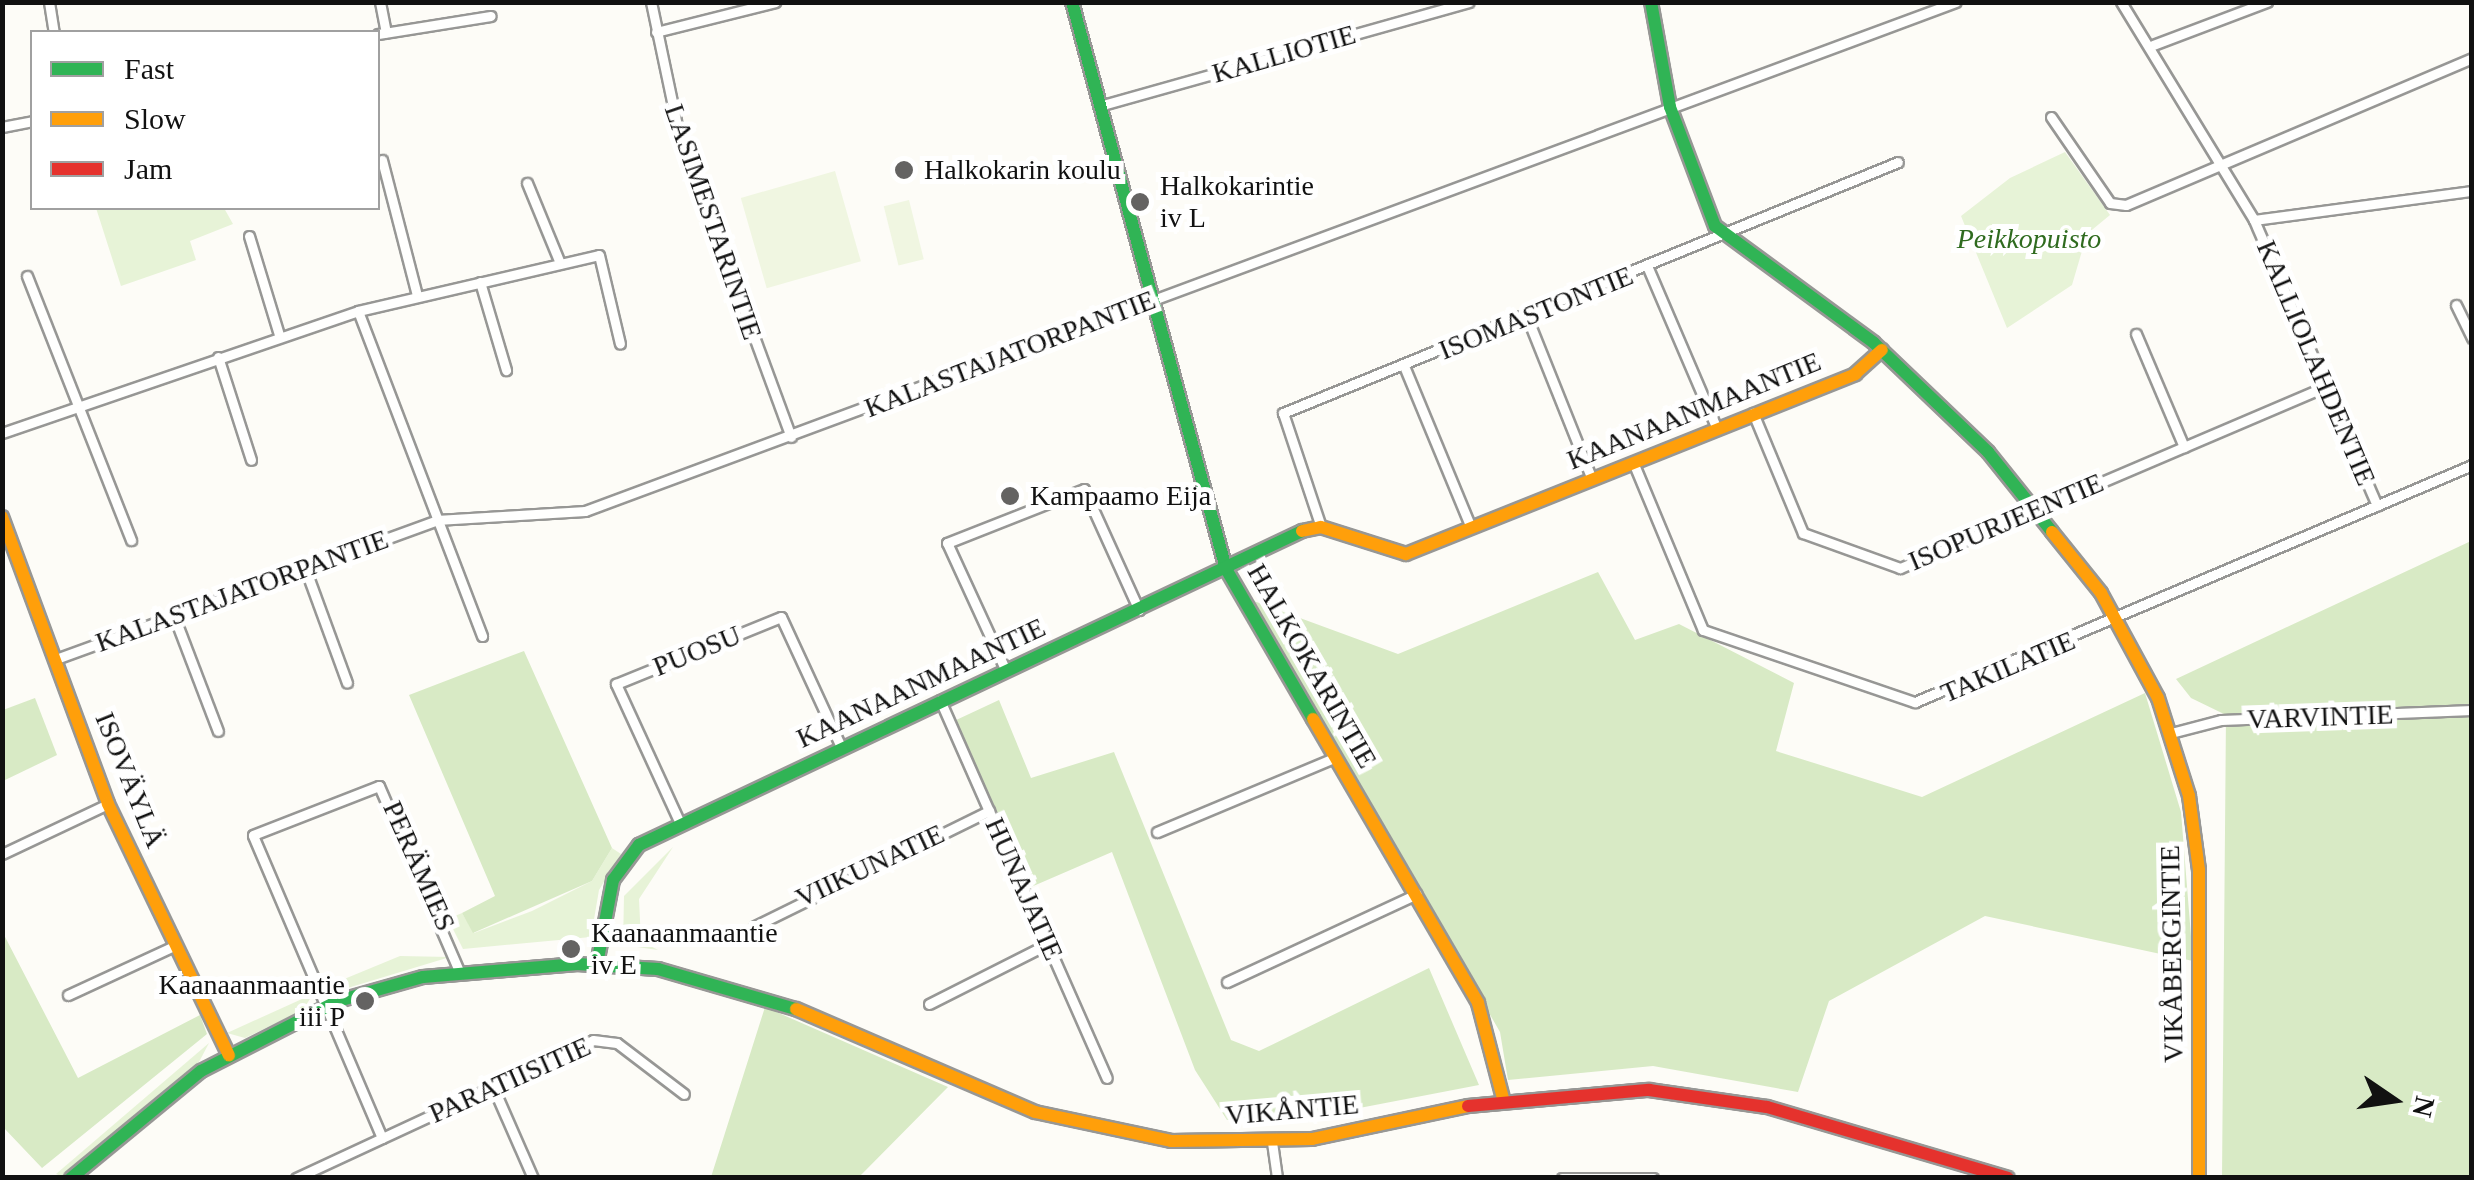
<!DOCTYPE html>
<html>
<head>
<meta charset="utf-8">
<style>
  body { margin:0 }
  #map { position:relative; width:2474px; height:1180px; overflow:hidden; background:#fdfcf7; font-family:"Times New Roman",serif }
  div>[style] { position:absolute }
  .green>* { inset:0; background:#e7f3d7 }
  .forest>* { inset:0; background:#d8eac5 }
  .pitch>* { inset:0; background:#f0f6e1; transform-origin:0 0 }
  .roads { filter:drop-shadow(2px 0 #979795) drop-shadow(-2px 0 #979795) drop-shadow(0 2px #979795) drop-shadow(0 -2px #979795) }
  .street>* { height:9px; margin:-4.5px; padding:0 4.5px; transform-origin:4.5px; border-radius:4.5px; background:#fffffe }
  .fast>* { height:12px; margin:-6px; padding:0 6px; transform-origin:6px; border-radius:6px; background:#30b455 }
  .slow>* { height:12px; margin:-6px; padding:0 6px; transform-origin:6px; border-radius:6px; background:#ff9f0a }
  .jam>* { height:12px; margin:-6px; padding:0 6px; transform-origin:6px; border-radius:6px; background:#e5322d }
  .dots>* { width:28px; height:28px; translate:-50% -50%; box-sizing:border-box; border:5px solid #fff; border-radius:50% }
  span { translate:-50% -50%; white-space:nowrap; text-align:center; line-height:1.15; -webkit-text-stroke:10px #fff; paint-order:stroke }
  .street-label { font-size:28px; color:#111 }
  .poi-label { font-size:28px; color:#111 }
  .left { translate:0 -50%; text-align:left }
  .right { translate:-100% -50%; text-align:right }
  .park-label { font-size:28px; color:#2f6b1f; font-style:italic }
  .frame { position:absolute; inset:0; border:5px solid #111; pointer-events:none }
  .legend { position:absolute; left:30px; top:30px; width:350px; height:180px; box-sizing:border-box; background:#fff; border:2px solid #a0a0a0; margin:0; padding:12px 18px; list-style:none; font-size:30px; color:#111 }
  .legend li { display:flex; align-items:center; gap:20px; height:50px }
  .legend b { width:50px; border:2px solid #a0a0a0 }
  .north { position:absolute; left:2344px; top:1050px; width:100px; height:100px; -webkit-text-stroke:8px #fff; paint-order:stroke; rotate:103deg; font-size:28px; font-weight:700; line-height:40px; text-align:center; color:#111 }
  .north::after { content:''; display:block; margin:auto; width:35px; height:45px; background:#111; clip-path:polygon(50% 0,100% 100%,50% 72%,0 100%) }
</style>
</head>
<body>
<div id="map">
  <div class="green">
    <div style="clip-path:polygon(2065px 152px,2110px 215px,2087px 234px,2072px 285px,2007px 328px,1961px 216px,2010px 178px)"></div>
    <div style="clip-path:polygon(96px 208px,224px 208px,233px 224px,190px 241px,196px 260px,121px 286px)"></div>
    <div style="clip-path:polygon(673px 847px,639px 899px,641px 941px,658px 950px,623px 945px,624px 896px)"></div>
    <div style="clip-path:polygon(612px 848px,621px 854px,599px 890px,591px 937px,463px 949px,448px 919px,462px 913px,474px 933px,532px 911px,592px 881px)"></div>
    <div style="clip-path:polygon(400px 956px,450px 957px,341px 990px,337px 982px)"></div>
    <div style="clip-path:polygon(313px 994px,303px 1010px,245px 1038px,227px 1033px)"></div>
    <div style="clip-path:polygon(209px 1043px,199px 1062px,63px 1177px,56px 1174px)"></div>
  </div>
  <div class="forest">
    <div style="clip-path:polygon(2471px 541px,2471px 1177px,2222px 1177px,2226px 715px,2191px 698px,2176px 679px)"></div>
    <div style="clip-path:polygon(1598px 572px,1635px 640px,1679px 624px,1794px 683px,1776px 751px,1922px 797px,2145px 693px,2181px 812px,2193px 961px,1985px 916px,1829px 1001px,1798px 1092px,1653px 1066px,1508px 1080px,1500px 1032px,1251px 600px,1398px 654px)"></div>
    <div style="clip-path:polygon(524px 651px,612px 848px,592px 881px,473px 933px,462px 913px,495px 896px,409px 695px)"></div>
    <div style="clip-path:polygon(35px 698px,57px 755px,3px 781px,3px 710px)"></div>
    <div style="clip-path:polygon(999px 700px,1031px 778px,1114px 752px,1231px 1040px,1259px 1051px,1429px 968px,1479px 1085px,1297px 1120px,1227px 1120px,1195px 1070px,1112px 852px,1031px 887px,954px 721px)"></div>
    <div style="clip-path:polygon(2px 931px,78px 1078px,200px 1015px,207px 1034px,42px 1168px,3px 1127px)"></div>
    <div style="clip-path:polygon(765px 1007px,925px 1077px,948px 1087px,859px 1177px,711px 1177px)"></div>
  </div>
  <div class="pitch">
    <div style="left:835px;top:171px;width:94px;height:98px;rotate:74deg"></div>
    <div style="left:909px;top:200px;width:61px;height:26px;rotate:76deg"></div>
  </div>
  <div class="roads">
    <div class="street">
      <div style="left:49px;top:2px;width:30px;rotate:81deg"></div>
      <div style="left:380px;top:2px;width:31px;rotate:79deg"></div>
      <div style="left:651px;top:2px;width:131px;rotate:78.1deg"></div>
      <div style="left:678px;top:130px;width:327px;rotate:69.8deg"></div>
      <div style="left:2121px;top:2px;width:255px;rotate:58.6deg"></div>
      <div style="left:2254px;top:220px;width:220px;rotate:-7.6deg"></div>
      <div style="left:656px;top:32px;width:123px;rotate:-14.1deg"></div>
      <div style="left:378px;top:34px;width:114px;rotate:-9.1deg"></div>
      <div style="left:2153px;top:45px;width:122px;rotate:-20.7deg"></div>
      <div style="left:1099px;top:106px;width:384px;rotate:-15.7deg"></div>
      <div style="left:2051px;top:117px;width:104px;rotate:55.5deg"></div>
      <div style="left:2110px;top:203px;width:16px;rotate:7deg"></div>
      <div style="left:2126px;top:205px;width:376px;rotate:-23deg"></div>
      <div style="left:2px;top:127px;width:31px;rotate:-11deg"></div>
      <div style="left:382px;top:160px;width:139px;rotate:75.5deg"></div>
      <div style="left:527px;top:183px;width:87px;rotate:67.6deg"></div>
      <div style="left:2254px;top:220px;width:311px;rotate:66.7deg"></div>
      <div style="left:249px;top:236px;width:103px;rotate:73.1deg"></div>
      <div style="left:1648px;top:268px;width:173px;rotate:66.8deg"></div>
      <div style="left:27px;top:276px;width:284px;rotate:68.5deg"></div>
      <div style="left:480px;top:282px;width:92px;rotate:73.5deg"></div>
      <div style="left:2456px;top:305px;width:37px;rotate:64deg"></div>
      <div style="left:358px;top:311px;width:348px;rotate:69.1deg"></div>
      <div style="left:1527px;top:317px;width:172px;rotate:68.2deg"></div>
      <div style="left:2136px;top:334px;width:123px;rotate:67deg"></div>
      <div style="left:218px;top:357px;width:108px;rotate:72.2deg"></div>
      <div style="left:1404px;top:366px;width:175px;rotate:67.5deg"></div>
      <div style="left:1753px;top:413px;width:130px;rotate:67.4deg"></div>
      <div style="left:1803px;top:533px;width:103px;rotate:19.8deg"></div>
      <div style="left:1900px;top:568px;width:463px;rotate:-23.1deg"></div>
      <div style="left:2px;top:433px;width:376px;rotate:-18.9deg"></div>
      <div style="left:358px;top:311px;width:247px;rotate:-13.1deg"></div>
      <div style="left:599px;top:255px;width:91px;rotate:76.7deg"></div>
      <div style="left:1633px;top:462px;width:182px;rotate:67.4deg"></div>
      <div style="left:1703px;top:630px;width:224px;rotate:18.8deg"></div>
      <div style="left:1915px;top:702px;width:605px;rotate:-23.05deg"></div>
      <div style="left:1321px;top:527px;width:120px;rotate:-108.4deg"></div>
      <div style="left:1283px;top:413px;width:664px;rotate:-22.2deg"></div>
      <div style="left:305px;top:568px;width:122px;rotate:69.9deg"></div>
      <div style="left:174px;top:616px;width:123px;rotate:69.1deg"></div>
      <div style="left:56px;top:659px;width:406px;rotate:-20deg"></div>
      <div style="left:437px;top:520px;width:148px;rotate:-3.5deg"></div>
      <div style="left:585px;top:511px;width:1462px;rotate:-20.37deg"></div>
      <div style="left:1006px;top:671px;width:141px;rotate:-114.7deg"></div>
      <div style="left:947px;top:543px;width:147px;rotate:-21.5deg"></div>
      <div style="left:1084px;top:489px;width:133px;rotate:65.6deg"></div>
      <div style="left:940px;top:700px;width:413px;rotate:66.2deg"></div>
      <div style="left:2171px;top:733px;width:52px;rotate:-14.6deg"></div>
      <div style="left:2221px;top:720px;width:251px;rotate:-2.3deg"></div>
      <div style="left:679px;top:821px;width:151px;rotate:-114.7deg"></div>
      <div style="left:616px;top:684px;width:178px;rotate:-22.1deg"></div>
      <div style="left:781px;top:617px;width:143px;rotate:65.2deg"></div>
      <div style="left:1157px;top:832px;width:194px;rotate:-22.7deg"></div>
      <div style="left:2px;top:854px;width:117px;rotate:-25.3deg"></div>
      <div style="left:755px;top:926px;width:261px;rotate:-26.2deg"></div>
      <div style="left:1227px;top:982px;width:209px;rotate:-24.9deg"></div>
      <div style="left:68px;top:995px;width:117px;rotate:-24.8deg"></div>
      <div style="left:929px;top:1004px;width:133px;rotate:-26.8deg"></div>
      <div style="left:493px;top:1087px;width:99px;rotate:66.3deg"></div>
      <div style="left:382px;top:1138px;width:329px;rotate:-113.1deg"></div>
      <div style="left:253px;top:835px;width:135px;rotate:-21.3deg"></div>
      <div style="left:379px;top:786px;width:204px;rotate:66.6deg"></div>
      <div style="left:1272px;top:1142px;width:36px;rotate:82deg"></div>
      <div style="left:296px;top:1178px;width:327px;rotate:-24.9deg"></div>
      <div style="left:593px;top:1040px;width:24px;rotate:7deg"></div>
      <div style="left:617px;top:1043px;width:84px;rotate:37.3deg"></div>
      <div style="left:1562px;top:1178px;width:91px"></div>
    </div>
    <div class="fast">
      <div style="left:1072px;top:2px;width:588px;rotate:74.8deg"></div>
      <div style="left:1226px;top:569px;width:173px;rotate:59.9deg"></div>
      <div style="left:1651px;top:2px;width:107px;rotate:79.7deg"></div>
      <div style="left:1670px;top:107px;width:127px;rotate:69.3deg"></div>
      <div style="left:1715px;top:226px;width:197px;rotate:36.3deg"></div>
      <div style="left:1874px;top:343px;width:158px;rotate:43.7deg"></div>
      <div style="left:1988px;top:452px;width:102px;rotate:51.3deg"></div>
      <div style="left:597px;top:964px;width:86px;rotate:-79.2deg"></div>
      <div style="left:613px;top:880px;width:44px;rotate:-53.4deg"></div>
      <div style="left:639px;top:845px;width:734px;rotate:-25.34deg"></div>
      <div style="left:71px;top:1178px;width:168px;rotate:-39.5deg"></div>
      <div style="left:201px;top:1071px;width:154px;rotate:-27.1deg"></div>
      <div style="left:338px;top:1001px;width:88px;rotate:-15.8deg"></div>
      <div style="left:423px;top:977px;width:155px;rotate:-4.8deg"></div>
      <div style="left:577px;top:964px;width:81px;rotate:3.5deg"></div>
      <div style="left:658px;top:969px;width:144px;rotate:16.2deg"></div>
    </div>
    <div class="slow">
      <div style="left:2px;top:517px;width:306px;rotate:69.7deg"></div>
      <div style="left:108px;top:804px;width:279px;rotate:64.3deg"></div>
      <div style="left:1302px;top:531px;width:19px;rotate:-12deg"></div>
      <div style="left:1321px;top:527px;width:89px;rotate:17.6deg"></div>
      <div style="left:1406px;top:554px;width:484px;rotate:-21.8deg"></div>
      <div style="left:1855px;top:374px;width:36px;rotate:-42deg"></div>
      <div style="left:2052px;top:532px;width:78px;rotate:51.2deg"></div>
      <div style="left:2101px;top:593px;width:119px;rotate:61.5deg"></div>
      <div style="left:2158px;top:698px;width:103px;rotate:72.4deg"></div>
      <div style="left:2189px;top:796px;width:75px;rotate:82.3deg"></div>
      <div style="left:2199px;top:870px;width:308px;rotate:90deg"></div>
      <div style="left:1313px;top:719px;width:328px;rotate:59.8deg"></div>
      <div style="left:1478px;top:1003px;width:98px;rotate:75.3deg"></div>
      <div style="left:796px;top:1009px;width:260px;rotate:23.3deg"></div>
      <div style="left:1035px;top:1112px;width:139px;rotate:12deg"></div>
      <div style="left:1171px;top:1141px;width:141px;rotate:-0.8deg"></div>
      <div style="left:1312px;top:1139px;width:159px;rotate:-11.9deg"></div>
    </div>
    <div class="jam">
      <div style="left:1468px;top:1106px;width:182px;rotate:-5.1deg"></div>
      <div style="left:1649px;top:1090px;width:119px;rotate:8.2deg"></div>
      <div style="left:1767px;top:1107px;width:251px;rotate:16.4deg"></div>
    </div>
  </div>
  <div class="dots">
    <div style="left:904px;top:170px;background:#646362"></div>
    <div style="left:1140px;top:202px;background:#646362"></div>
    <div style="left:1010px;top:496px;background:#646362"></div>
    <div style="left:571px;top:949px;background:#646362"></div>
    <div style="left:365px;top:1001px;background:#646362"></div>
  </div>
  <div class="street-label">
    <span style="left:1284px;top:54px;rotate:-16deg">KALLIOTIE</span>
    <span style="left:713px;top:222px;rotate:71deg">LASIMESTARINTIE</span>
    <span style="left:1536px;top:313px;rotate:-22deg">ISOMASTONTIE</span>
    <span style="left:1010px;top:354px;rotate:-21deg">KALASTAJATORPANTIE</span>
    <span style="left:2316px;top:363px;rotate:67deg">KALLIOLAHDENTIE</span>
    <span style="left:1694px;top:411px;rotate:-22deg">KAANAANMAANTIE</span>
    <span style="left:2006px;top:522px;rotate:-23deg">ISOPURJEENTIE</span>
    <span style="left:242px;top:591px;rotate:-20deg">KALASTAJATORPANTIE</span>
    <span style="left:697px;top:651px;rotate:-22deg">PUOSU</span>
    <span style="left:1312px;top:666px;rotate:60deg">HALKOKARINTIE</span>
    <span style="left:2008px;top:667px;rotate:-23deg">TAKILATIE</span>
    <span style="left:921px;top:683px;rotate:-25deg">KAANAANMAANTIE</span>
    <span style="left:2320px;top:717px;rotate:-2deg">VARVINTIE</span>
    <span style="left:130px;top:780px;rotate:68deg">ISOVÄYLÄ</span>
    <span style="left:419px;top:866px;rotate:66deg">PERÄMIES</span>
    <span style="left:870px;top:866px;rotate:-25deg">VIIKUNATIE</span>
    <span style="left:1024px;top:889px;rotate:66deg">HUNAJATIE</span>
    <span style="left:2172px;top:954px;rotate:-91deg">VIKÅBERGINTIE</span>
    <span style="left:510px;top:1080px;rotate:-24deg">PARATIISITIE</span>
    <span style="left:1292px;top:1110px;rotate:-5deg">VIKÅNTIE</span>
  </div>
  <div class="poi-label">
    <span class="left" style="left:924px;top:170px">Halkokarin koulu</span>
    <span class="left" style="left:1160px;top:202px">Halkokarintie<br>iv L</span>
    <span class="left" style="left:1030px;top:496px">Kampaamo Eija</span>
    <span class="left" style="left:591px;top:949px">Kaanaanmaantie<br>iv E</span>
    <span class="right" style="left:345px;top:1001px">Kaanaanmaantie<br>iii P</span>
  </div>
  <div class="park-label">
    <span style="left:2029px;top:239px">Peikkopuisto</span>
  </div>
  <div class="frame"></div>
  <ul class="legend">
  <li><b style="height:12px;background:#30b455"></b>Fast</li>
  <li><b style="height:12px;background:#ff9f0a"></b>Slow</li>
  <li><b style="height:12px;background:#e5322d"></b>Jam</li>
  </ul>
  <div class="north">N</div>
</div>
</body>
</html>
